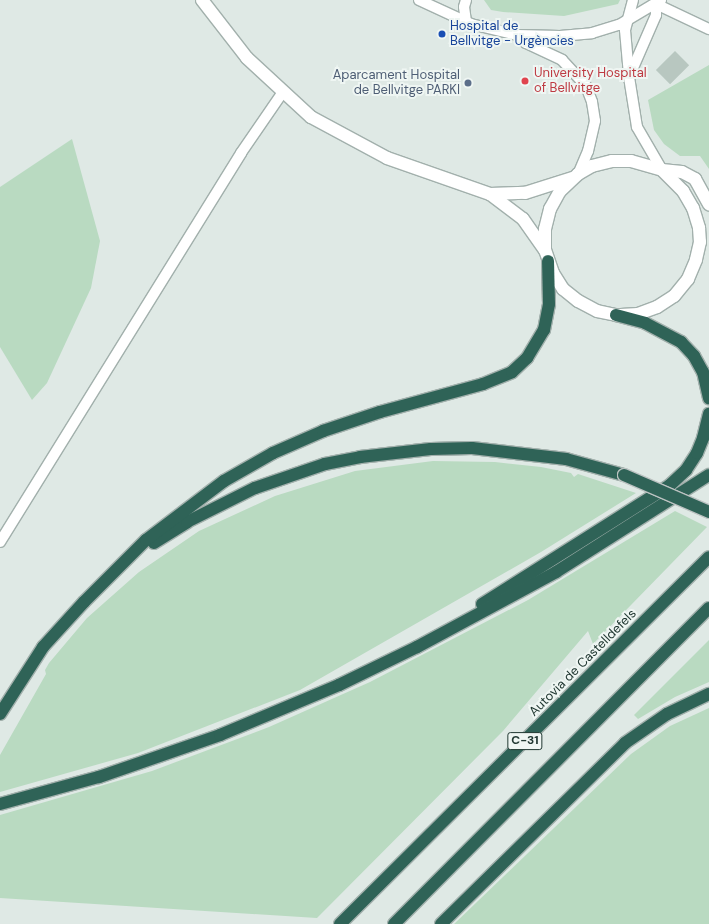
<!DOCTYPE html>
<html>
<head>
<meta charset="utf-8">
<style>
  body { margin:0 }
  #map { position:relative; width:709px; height:924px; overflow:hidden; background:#dfe9e5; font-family:"DM Sans",sans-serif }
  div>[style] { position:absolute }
  .green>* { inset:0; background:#b9dac1 }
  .building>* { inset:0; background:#b8c7c0; transform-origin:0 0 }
  .roads { filter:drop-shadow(1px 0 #a2b0ac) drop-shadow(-1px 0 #a2b0ac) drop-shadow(0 1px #a2b0ac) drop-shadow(0 -1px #a2b0ac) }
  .lane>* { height:10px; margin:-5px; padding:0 5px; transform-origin:5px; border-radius:5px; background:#fff }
  .street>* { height:12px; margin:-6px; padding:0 6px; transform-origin:6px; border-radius:6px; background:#fff }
  .secondary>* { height:12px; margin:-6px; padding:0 6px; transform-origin:6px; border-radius:6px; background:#fff }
  .highway>* { height:12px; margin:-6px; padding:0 6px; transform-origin:6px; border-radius:6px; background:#2f6357 }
  .bridges { filter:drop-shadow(1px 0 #bcc3c2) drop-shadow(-1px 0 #bcc3c2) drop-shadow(0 1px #bcc3c2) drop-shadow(0 -1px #bcc3c2) }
  .highway-bridge>* { height:12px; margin:-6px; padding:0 6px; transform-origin:6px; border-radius:6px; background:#2f6357 }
  .dots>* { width:11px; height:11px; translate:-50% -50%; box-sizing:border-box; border:2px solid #eff6f3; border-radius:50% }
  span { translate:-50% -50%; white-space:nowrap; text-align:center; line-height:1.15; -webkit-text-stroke:4px #eff6f3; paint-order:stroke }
  .shield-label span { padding:1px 3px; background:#eff6f3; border:1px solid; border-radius:3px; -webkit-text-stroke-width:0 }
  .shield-label { font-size:12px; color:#213832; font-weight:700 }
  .transit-label { font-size:13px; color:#164399 }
  .left { translate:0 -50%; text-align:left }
  .health-label { font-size:13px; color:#be3a42 }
  .service-label { font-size:13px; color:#4e5e75 }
  .right { translate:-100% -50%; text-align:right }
  .street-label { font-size:13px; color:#213832 }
</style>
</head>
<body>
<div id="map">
  <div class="green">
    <div style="clip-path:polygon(484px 0,620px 0,618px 4px,564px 16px,503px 12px,491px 10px)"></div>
    <div style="clip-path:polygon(709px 65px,709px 169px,700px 156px,680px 156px,664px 144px,654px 130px,648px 100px)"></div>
    <div style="clip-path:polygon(72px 139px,100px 241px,91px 288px,47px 383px,32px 400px,0 347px,0 187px)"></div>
    <div style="clip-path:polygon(433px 461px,495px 462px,541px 467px,571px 473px,574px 477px,578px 474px,636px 493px,541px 552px,300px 690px,138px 753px,0 792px,0 755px,46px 674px,45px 670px,49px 663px,87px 618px,139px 572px,199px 531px,275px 496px,355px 471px)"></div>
    <div style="clip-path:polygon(675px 511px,707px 527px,593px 644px,588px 631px,503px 731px,317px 918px,0 898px,0 815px,152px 771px,269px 727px,370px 682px,528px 600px)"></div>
    <div style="clip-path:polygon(709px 640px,709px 682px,675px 697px,638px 719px,634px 715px)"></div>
    <div style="clip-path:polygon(709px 708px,709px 924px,454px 924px,631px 754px,670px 726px)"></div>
  </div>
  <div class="building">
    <div style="left:675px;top:51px;width:20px;height:27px;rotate:45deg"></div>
  </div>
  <div class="roads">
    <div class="lane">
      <div style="left:419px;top:0;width:57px;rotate:24.8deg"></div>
      <div style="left:471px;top:24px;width:47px;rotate:13.4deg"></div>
      <div style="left:517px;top:35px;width:43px;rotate:1.3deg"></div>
      <div style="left:560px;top:36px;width:32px;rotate:-5deg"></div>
      <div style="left:592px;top:33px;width:28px;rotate:-17deg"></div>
      <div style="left:619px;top:25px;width:49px;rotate:-30.8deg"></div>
      <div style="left:466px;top:0;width:7px;rotate:106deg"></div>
      <div style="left:464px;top:7px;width:15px;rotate:82deg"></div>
      <div style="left:517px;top:35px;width:12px;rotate:42deg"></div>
      <div style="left:526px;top:43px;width:40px;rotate:25deg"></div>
      <div style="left:562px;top:60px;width:35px;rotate:47deg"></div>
      <div style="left:586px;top:86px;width:17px;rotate:69deg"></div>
      <div style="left:592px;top:102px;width:19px;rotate:81deg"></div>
      <div style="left:595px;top:121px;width:31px;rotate:103deg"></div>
      <div style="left:588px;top:151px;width:25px;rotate:113deg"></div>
      <div style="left:629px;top:75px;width:45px;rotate:-95.1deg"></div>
      <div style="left:625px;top:30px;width:31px;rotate:-75deg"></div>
      <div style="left:662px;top:170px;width:50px;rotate:-120.2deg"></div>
      <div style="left:637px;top:127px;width:51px;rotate:-99.1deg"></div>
      <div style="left:629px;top:77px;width:68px;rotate:-66.5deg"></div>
      <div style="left:656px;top:15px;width:11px;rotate:-90deg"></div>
      <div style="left:656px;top:4px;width:59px;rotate:25.3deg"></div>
      <div style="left:0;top:542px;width:458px;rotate:-58.2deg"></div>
      <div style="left:241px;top:153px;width:74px;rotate:-55.5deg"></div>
    </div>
    <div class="street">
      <div style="left:202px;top:0;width:73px;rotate:52.2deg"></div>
      <div style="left:247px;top:58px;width:87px;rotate:42.7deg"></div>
      <div style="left:311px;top:117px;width:86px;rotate:28.3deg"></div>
      <div style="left:387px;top:158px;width:109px;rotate:19.3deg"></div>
      <div style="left:490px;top:194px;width:35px;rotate:-2deg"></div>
      <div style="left:525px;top:193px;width:49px;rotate:-17.7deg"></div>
      <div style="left:490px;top:194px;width:41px;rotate:37.1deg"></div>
      <div style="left:523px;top:219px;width:38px;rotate:55deg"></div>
    </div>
    <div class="secondary">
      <div style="left:662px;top:170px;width:30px;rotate:45deg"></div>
      <div style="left:683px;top:191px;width:20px;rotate:60deg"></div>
      <div style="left:693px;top:208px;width:21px;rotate:73deg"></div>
      <div style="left:699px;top:228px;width:14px;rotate:86deg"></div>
      <div style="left:700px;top:242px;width:18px;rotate:103deg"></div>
      <div style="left:696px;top:260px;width:21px;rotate:113deg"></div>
      <div style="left:688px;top:279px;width:22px;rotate:129deg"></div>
      <div style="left:674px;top:296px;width:20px;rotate:147deg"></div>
      <div style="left:657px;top:307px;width:20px;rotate:160deg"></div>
      <div style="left:638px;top:314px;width:22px;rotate:177deg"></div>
      <div style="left:616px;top:315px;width:19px;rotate:-168deg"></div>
      <div style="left:597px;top:311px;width:21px;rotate:-152deg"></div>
      <div style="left:578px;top:301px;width:19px;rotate:-141deg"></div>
      <div style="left:563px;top:289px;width:19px;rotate:-122deg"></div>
      <div style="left:553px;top:273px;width:24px;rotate:-109deg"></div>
      <div style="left:545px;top:250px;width:21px;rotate:-90deg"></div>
      <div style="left:545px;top:229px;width:21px;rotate:-76deg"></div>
      <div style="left:550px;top:209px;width:21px;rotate:-61deg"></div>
      <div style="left:560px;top:191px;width:25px;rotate:-43deg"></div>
      <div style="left:578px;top:174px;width:16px;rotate:-30deg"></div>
      <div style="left:592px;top:166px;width:21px;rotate:-14deg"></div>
      <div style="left:612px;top:161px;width:19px"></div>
      <div style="left:631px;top:161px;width:32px;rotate:16deg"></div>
      <div style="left:662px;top:170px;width:20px;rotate:6deg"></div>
      <div style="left:682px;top:172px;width:15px;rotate:28deg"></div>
      <div style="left:695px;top:179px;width:29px;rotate:61deg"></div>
    </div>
    <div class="highway">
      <div style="left:616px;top:315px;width:30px;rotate:15deg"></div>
      <div style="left:645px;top:323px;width:41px;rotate:27.8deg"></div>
      <div style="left:681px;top:342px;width:19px;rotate:47deg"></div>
      <div style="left:694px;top:356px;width:18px;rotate:61deg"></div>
      <div style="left:703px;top:372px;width:27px;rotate:77deg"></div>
      <div style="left:154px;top:543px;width:39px;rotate:-32deg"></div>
      <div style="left:187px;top:522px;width:76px;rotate:-26.6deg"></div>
      <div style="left:255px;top:488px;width:74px;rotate:-18.9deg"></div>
      <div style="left:325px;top:464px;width:36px;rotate:-11deg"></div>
      <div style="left:360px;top:457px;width:71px;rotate:-6.4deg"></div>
      <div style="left:431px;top:449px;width:41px;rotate:-1.4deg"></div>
      <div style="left:472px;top:448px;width:95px;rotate:6.7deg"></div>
      <div style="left:566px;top:459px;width:60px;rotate:15.4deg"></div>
      <div style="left:482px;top:604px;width:222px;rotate:-32.3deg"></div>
      <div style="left:670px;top:485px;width:22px;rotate:-43deg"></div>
      <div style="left:686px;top:470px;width:20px;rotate:-57deg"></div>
      <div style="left:697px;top:453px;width:16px;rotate:-68deg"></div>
      <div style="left:703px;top:438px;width:25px;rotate:-76deg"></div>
      <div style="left:0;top:714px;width:80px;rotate:-57.3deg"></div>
      <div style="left:43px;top:647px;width:61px;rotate:-47.7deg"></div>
      <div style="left:84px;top:602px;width:88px;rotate:-45deg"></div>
      <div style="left:146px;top:540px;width:98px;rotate:-37.1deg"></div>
      <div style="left:224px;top:481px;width:56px;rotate:-29.7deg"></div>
      <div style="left:273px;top:453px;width:55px;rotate:-23.7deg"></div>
      <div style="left:323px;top:431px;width:60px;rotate:-18.4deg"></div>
      <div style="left:380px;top:412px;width:107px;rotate:-15.2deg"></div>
      <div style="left:483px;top:384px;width:31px;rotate:-22deg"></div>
      <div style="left:512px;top:372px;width:21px;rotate:-43deg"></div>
      <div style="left:527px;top:358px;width:33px;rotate:-59deg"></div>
      <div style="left:544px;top:330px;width:26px;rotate:-79deg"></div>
      <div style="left:549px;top:304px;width:43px;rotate:-91.3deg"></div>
      <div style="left:0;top:804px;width:103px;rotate:-15.3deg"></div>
      <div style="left:99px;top:777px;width:128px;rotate:-19.1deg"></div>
      <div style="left:220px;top:735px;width:129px;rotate:-22.8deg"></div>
      <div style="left:339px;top:685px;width:87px;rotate:-26deg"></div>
      <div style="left:417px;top:647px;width:158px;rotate:-28.3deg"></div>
      <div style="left:556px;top:572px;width:181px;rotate:-32.4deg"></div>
      <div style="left:340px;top:924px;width:520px;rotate:-44.84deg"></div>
      <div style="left:394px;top:924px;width:446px;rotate:-45.1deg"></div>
      <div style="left:441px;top:924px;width:258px;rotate:-44.5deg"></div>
      <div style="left:625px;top:743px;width:51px;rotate:-34.6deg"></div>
      <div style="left:667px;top:714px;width:47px;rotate:-25.5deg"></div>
    </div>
  </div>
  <div class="bridges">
    <div class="highway-bridge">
      <div style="left:624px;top:475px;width:93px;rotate:23.5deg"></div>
    </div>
  </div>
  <div class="dots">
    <div style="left:442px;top:34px;background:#1a4fb4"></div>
    <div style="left:525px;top:81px;background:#e0444e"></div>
    <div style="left:468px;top:83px;background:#5c6f8a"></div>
  </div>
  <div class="shield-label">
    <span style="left:525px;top:741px">C-31</span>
  </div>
  <div class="transit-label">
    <span class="left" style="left:450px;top:34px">Hospital de<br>Bellvitge - Urgències</span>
  </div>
  <div class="health-label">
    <span class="left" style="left:534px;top:81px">University Hospital<br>of Bellvitge</span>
  </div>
  <div class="service-label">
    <span class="right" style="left:460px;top:83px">Aparcament Hospital<br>de Bellvitge PARKI</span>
  </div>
  <div class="street-label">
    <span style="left:583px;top:663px;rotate:-45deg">Autovia de Castelldefels</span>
  </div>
</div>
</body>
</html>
